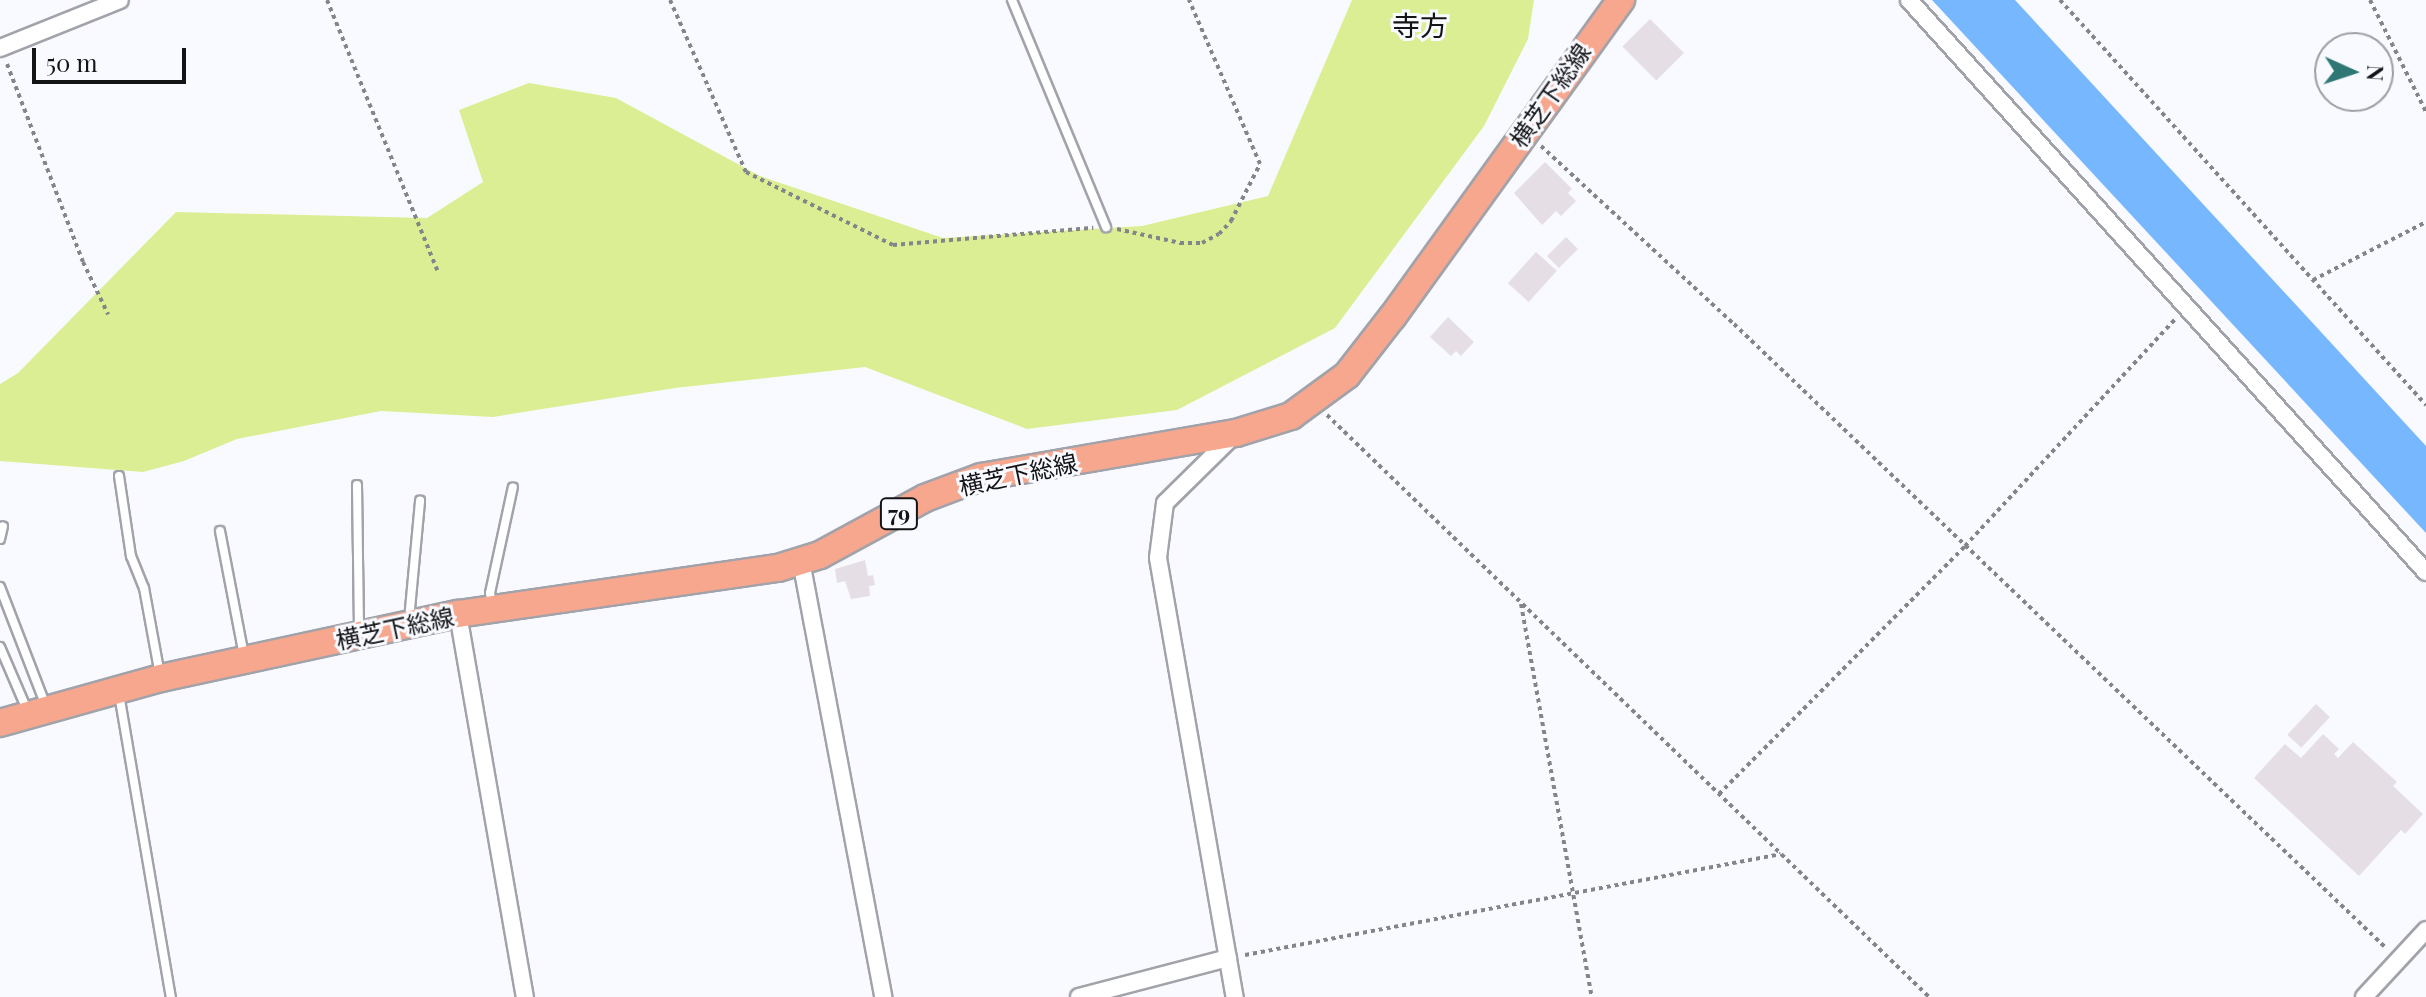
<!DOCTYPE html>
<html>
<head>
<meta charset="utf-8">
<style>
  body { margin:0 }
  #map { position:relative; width:2426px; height:997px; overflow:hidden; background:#f9faff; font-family:"Playfair Display","Noto Sans JP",serif }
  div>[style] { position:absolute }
  .green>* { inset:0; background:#dcee94 }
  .water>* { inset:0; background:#77b7fe }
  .building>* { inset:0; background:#e5dee5; transform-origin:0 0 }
  .path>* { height:4px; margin-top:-2px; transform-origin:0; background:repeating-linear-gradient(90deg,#858589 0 4px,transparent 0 8px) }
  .roads { filter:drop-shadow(2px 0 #a2a2aa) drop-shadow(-2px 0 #a2a2aa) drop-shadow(0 2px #a2a2aa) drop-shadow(0 -2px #a2a2aa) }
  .service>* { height:8px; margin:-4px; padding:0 4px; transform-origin:4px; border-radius:4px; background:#fff }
  .minor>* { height:16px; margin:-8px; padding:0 8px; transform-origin:8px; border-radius:8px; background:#fff }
  .primary>* { height:26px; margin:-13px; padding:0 13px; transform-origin:13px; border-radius:13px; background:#f7a78d }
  span { translate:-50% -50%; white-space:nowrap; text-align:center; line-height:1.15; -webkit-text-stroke:6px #f9faff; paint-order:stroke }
  .shield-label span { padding:2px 6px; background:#f9faff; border:2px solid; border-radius:6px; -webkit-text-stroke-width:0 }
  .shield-label { font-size:22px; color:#141417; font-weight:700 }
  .street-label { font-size:24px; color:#141417 }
  .quarter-label { font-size:28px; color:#141417 }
  .north { position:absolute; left:2314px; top:32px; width:80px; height:80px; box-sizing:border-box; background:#f9faff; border:2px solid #9d9ea2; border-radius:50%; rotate:93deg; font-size:22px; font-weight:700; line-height:32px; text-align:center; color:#141417 }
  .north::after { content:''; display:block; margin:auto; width:28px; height:36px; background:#2e7774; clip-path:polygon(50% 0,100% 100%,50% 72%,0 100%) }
  .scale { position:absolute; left:32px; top:48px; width:154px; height:36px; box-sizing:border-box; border:4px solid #141417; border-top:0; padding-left:10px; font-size:24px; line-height:28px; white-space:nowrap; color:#141417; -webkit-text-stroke:6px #f9faff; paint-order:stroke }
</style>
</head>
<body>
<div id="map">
  <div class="green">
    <div style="clip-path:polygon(1352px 0,1534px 0,1528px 39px,1484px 126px,1335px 328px,1177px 410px,1027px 429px,865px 367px,675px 388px,493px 417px,381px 411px,237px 439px,184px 461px,143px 472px,0 461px,0 384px,18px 373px,176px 212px,427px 218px,483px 182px,459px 110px,529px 83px,616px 98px,760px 176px,943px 238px,1142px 226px,1268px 196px)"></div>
  </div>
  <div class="water">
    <div style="clip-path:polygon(1932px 0,2015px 0,2426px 446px,2426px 533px)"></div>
  </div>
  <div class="building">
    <div style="left:1650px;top:19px;width:48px;height:39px;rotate:45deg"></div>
    <div style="clip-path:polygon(1545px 162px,1572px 189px,1568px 193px,1576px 201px,1561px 216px,1556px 211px,1542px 225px,1514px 193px)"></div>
    <div style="left:1566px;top:237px;width:17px;height:27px;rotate:45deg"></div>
    <div style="left:1536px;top:252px;width:28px;height:42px;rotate:42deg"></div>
    <div style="clip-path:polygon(1448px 317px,1474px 342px,1461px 356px,1456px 351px,1451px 356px,1430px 337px)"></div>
    <div style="clip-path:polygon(865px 560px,868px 576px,873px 575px,875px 585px,869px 586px,870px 596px,851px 599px,845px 581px,837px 583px,835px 569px)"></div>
    <div style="left:2316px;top:704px;width:19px;height:42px;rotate:43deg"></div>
    <div style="clip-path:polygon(2323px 734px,2339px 749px,2334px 754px,2338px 758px,2353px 742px,2397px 782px,2393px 786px,2423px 814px,2405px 834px,2401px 830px,2359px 876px,2254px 778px,2285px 744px,2301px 758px)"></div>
  </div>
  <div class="path">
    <div style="left:327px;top:0;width:292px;rotate:67.8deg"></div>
    <div style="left:670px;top:0;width:188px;rotate:66.2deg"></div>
    <div style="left:746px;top:172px;width:164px;rotate:26.4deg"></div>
    <div style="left:893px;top:245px;width:201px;rotate:-4.9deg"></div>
    <div style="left:2060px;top:0;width:546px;rotate:47.9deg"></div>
    <div style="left:2370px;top:0;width:125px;rotate:63.4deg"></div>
    <div style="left:7px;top:64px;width:212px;rotate:69deg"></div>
    <div style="left:83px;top:262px;width:58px;rotate:64.3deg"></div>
    <div style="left:1541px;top:146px;width:263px;rotate:42.7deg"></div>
    <div style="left:1734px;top:324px;width:901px;rotate:43.74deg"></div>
    <div style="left:1117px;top:229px;width:65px;rotate:12.5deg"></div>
    <div style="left:1180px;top:243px;width:22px"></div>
    <div style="left:1202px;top:243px;width:19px;rotate:-28deg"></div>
    <div style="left:1219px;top:234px;width:18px;rotate:-47deg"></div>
    <div style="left:1231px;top:221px;width:64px;rotate:-63deg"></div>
    <div style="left:1260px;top:164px;width:179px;rotate:-113.4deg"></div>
    <div style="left:2313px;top:280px;width:127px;rotate:-27.2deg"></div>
    <div style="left:1327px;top:415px;width:837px;rotate:44.03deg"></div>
    <div style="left:1521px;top:604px;width:399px;rotate:79.8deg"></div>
    <div style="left:1719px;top:794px;width:349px;rotate:-45.2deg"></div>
    <div style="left:1965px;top:546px;width:309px;rotate:-47.2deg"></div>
    <div style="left:1245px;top:955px;width:545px;rotate:-10.67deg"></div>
  </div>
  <div class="roads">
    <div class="service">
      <div style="left:1012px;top:0;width:246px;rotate:67.5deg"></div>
      <div style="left:119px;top:476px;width:81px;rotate:81.5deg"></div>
      <div style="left:131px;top:556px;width:35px;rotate:68deg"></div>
      <div style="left:144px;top:588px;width:88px;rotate:79.6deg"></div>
      <div style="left:357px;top:485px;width:147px;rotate:89.2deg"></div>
      <div style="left:220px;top:531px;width:127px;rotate:79.1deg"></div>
      <div style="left:0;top:539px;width:13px;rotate:-77deg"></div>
      <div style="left:0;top:587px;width:128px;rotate:68.9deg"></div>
      <div style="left:492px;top:604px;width:11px;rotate:-100deg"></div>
      <div style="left:490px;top:593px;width:108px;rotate:-77.8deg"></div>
      <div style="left:409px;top:620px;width:120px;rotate:-84.7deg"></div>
      <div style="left:0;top:647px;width:71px;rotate:66.7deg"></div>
      <div style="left:119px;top:694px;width:307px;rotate:80.3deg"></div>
    </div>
    <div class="minor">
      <div style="left:1909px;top:0;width:771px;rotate:47.89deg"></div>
      <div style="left:0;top:48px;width:129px;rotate:-21.8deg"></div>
      <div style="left:1234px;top:435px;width:97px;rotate:135.4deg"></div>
      <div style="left:1165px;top:503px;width:55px;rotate:97.3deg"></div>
      <div style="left:1158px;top:558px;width:446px;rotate:80.1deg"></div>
      <div style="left:801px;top:561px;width:444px;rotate:79.3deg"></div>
      <div style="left:458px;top:614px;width:389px;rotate:80.1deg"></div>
      <div style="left:1079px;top:997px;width:154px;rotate:-14.7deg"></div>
      <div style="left:2364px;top:997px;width:91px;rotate:-47.2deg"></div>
    </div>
    <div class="primary">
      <div style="left:0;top:723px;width:167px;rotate:-15.6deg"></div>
      <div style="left:161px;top:678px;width:304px;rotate:-12.2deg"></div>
      <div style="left:458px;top:614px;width:323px;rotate:-8.2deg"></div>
      <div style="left:778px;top:568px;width:44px;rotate:-17.2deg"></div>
      <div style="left:820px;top:555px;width:119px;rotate:-28.5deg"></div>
      <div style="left:925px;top:498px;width:60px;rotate:-20.6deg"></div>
      <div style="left:981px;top:477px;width:259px;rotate:-9.8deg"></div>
      <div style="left:1236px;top:433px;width:58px;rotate:-17.2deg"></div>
      <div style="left:1291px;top:416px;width:69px;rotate:-36.2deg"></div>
      <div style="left:1347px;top:375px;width:75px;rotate:-52.1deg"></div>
      <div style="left:1393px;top:316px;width:390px;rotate:-54.2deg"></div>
    </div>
  </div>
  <div class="shield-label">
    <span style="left:899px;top:514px">79</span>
  </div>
  <div class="street-label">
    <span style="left:1550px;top:95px;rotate:-55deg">横芝下総線</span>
    <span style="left:1018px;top:474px;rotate:-12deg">横芝下総線</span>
    <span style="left:395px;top:628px;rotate:-12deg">横芝下総線</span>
  </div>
  <div class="quarter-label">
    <span style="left:1420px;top:25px">寺方</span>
  </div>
  <div class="north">N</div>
  <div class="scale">50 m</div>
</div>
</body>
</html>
